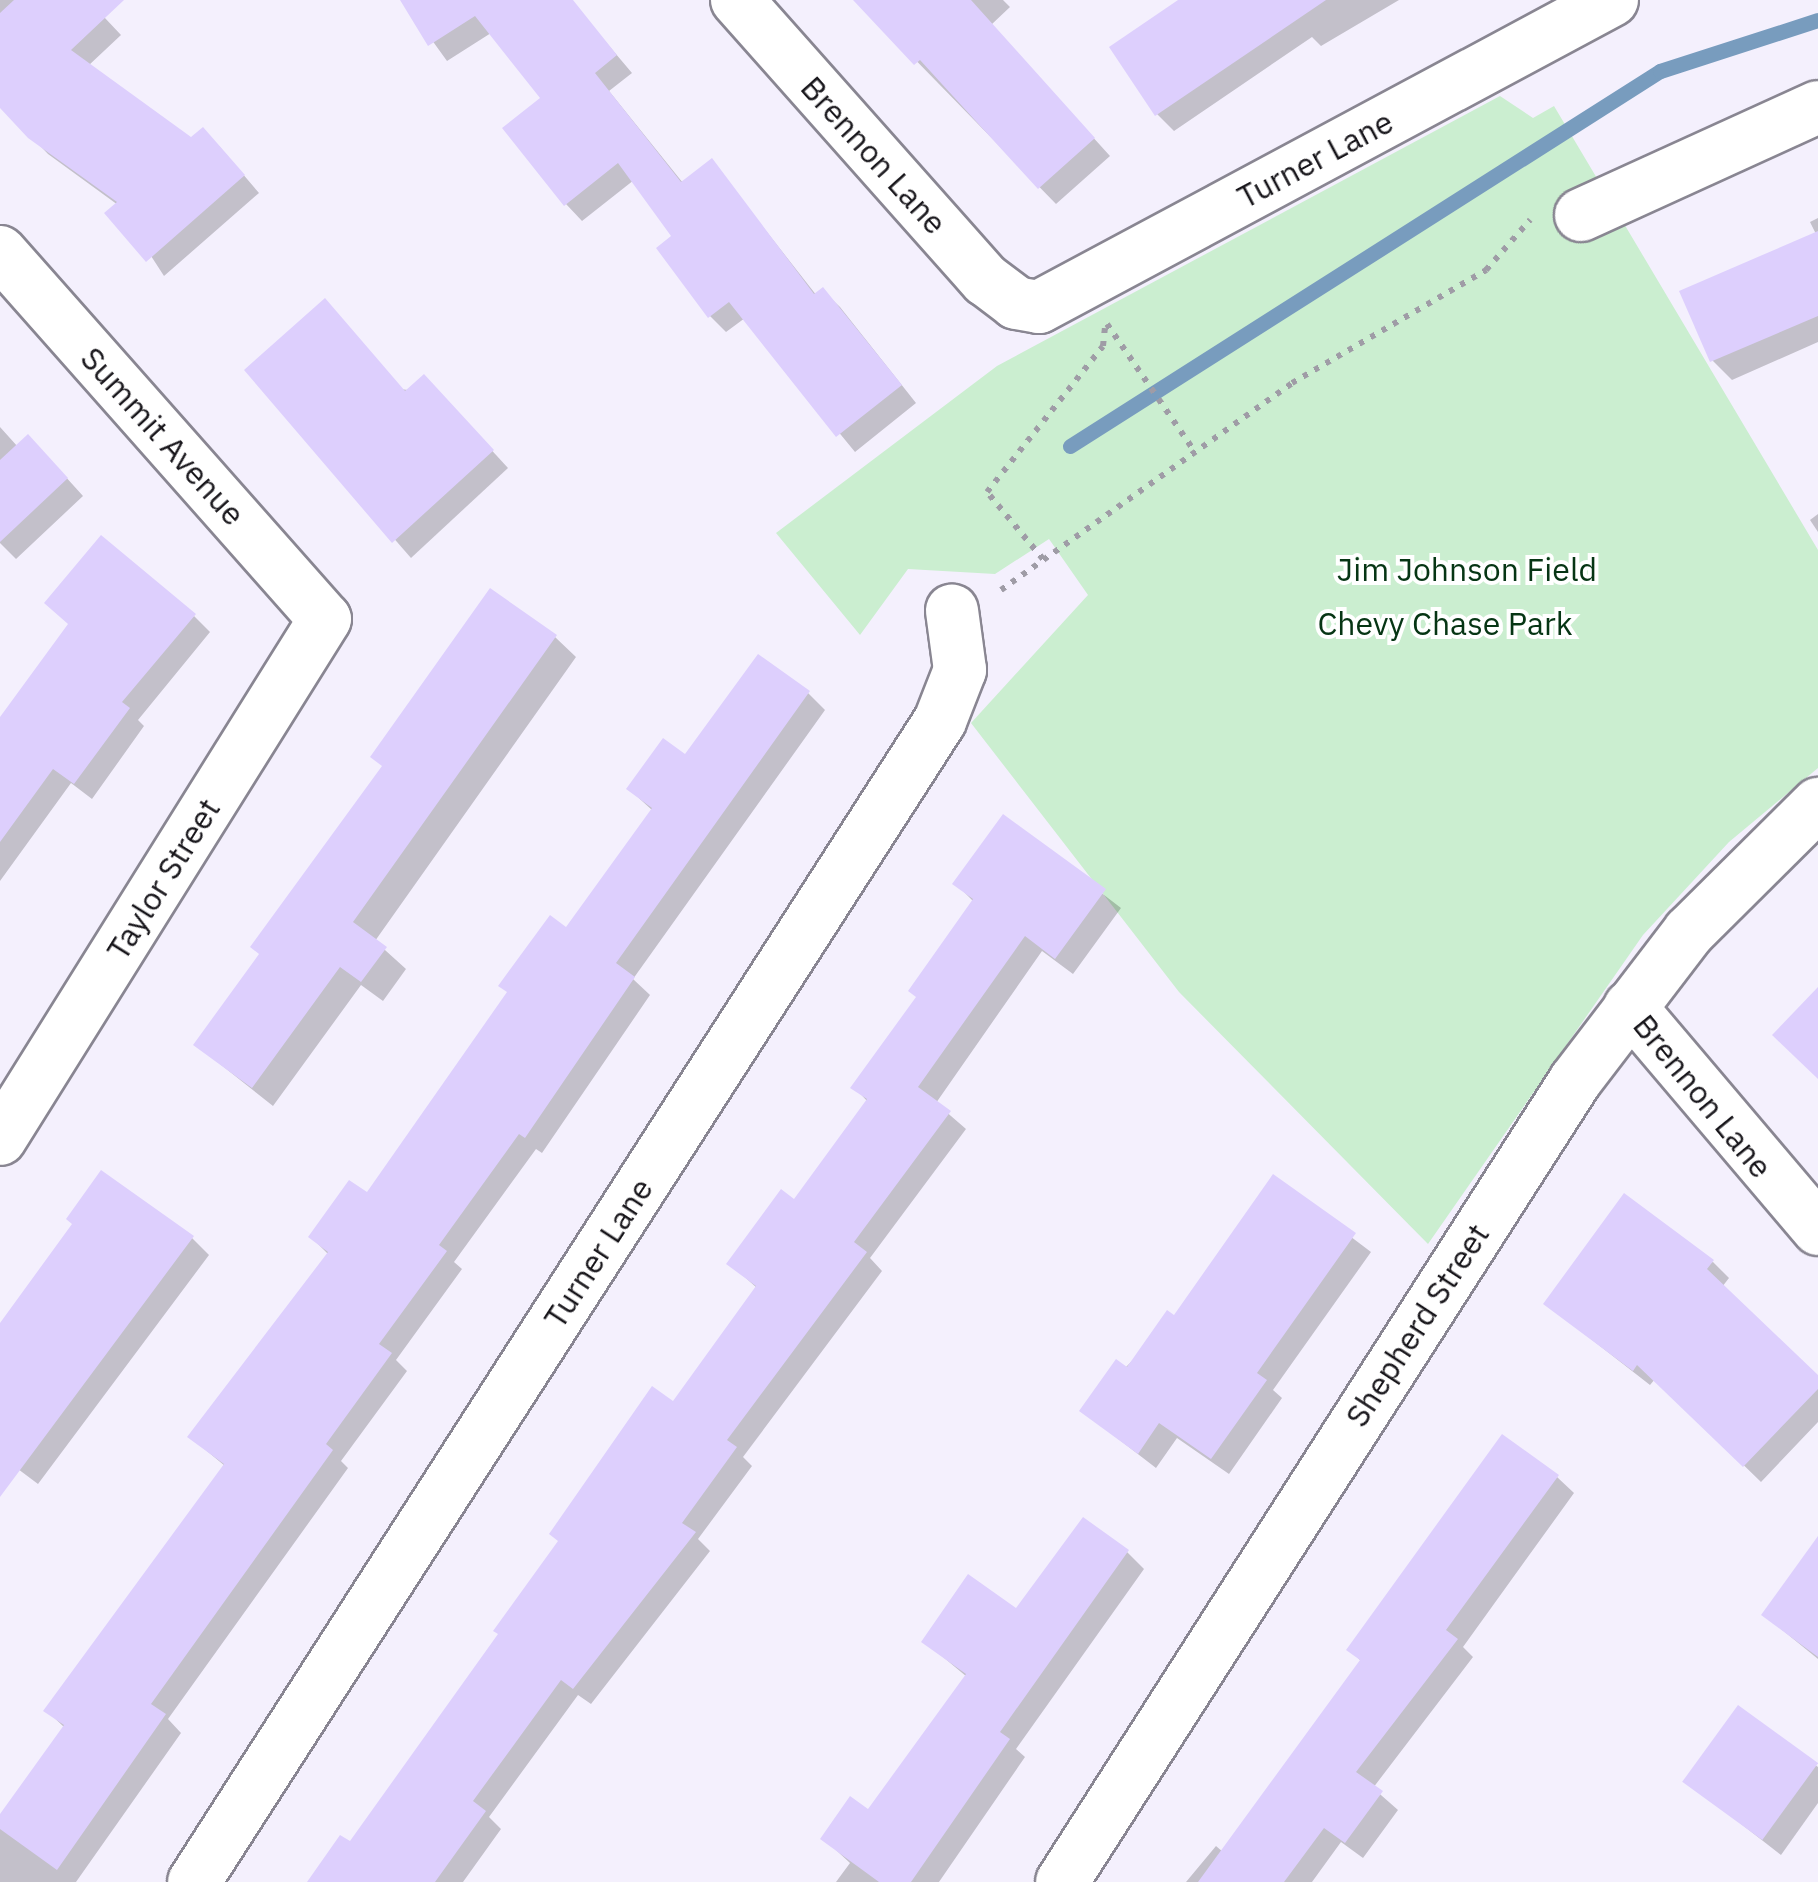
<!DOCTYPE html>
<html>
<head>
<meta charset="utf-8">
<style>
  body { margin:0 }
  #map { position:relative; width:1818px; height:1882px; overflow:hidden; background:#f4f0fd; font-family:"IBM Plex Sans",sans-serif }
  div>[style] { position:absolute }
  .green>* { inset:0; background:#cbeed0 }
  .shadow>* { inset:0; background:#0003 }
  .stream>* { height:15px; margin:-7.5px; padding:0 7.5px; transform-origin:7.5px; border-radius:7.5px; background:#789cbe }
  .building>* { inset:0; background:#ddcffd; transform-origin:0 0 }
  .path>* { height:6px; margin-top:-3px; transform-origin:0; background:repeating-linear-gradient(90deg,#9f9ca6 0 5px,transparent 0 13px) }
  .roads { filter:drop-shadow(2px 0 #898692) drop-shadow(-2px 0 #898692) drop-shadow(0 2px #898692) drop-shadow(0 -2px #898692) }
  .street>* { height:52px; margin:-26px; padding:0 26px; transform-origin:26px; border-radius:26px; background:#fff }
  span { translate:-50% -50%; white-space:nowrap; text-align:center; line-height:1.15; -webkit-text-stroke:8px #fff; paint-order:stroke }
  .street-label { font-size:32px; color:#18161b }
  .park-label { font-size:32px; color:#063514 }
</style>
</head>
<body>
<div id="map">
  <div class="green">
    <div style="clip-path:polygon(1500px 96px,1533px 118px,1554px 106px,1818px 550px,1818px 768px,1729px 842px,1643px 935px,1428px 1244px,1179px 992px,971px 723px,1088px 595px,1049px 539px,995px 574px,908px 569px,860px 635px,776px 533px,997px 366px)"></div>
  </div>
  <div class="shadow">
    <div style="clip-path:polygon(0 0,88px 0,121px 35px,88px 66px,191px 140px,219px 146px,259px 193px,164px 276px,118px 205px,48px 154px,0 104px)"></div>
    <div style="clip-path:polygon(403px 0,564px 0,577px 8px,632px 73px,609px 91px,683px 183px,712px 162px,817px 296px,823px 291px,840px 307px,916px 403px,855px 452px,745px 318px,726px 332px,710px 316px,675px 236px,634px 180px,582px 221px,566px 204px,544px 99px,491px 33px,447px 61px)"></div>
    <div style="clip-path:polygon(857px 0,1003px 0,1010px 7px,991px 25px,1110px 156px,1056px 204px)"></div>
    <div style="clip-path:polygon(1182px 0,1399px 0,1321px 46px,1312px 37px,1174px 131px,1157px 114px)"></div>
    <div style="clip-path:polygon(1818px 218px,1818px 342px,1732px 380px,1712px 360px,1816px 234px,1810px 222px)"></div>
    <div style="clip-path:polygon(247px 370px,440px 394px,508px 468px,411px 558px)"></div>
    <div style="clip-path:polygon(0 427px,18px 447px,45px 454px,83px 496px,16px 559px,0 543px)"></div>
    <div style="clip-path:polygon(1818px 514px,1818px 532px,1810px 520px)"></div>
    <div style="clip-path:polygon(194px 616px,210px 632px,138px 720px,144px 726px,92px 799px,71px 783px,0 881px,0 722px)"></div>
    <div style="clip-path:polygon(555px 637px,576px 657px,375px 941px,406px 969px,383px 1001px,361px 985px,273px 1106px,196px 1045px,261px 955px)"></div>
    <div style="clip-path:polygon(808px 693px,825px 710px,633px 979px,650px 995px,542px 1153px,536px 1149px,454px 1262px,462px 1269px,396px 1360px,407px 1371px,341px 1461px,348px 1468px,168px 1719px,181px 1733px,76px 1882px,0 1882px,0 1818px,65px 1728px,46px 1710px,225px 1466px,190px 1437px,329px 1255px,311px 1237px,367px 1196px,653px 811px,629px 789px)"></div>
    <div style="clip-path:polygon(1004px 818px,1121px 908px,1073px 974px,1042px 951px,936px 1103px,966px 1129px,870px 1258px,882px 1271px,743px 1457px,752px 1466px,698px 1539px,710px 1551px,591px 1704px,578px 1695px,489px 1817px,501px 1829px,463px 1882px,310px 1882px,350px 1845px,757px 1288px,730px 1264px,795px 1203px,868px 1102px,854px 1087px,919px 998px,974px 902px,956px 884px)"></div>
    <div style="clip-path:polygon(1273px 1178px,1371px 1252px,1273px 1390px,1282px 1398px,1229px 1474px,1177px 1438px,1156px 1468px,1082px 1411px,1175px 1318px)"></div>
    <div style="clip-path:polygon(192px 1238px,209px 1255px,38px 1484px,6px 1460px,0 1468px,0 1327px)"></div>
    <div style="clip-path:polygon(1713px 1262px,1729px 1278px,1722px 1287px,1818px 1379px,1818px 1422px,1761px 1482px,1655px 1379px,1650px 1385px,1546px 1304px)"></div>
    <div style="clip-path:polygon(1557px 1477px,1574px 1493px,1463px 1647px,1473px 1657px,1373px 1788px,1398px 1810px,1363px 1858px,1341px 1842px,1312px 1882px,1186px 1882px,1216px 1846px,1223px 1852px,1362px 1662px,1350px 1650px)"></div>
    <div style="clip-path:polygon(1818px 1541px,1818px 1659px,1764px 1615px)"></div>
    <div style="clip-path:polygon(1127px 1552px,1144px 1569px,1016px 1749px,1025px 1757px,939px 1882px,836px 1882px,850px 1863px,823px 1838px,868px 1813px,967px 1677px,924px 1641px,1017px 1611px)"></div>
    <div style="clip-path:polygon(1739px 1709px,1818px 1767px,1818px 1803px,1781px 1855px,1686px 1781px)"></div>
  </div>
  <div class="stream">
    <div style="left:1070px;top:446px;width:699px;rotate:-32.44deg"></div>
    <div style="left:1660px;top:71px;width:166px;rotate:-17.9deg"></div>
  </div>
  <div class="building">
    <div style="clip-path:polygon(14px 0,124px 0,71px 50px,191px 137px,203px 127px,245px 175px,146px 262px,104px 213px,117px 202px,28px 138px,0 108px,0 13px)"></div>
    <div style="clip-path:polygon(400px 0,573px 0,617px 55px,595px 73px,681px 182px,712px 158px,814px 294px,823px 287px,902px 385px,836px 437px,729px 302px,708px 318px,656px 248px,671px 236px,618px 163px,564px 206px,502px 128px,540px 98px,475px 16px,428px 46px)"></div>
    <div style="clip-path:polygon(853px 0,971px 0,1095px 138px,1038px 189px,920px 60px,914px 65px)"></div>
    <div style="clip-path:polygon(1178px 0,1326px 0,1155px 116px,1109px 47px)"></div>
    <div style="clip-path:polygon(1818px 231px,1818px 316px,1710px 362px,1679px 291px)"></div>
    <div style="clip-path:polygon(325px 298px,405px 391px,424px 374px,494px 450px,392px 543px,244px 370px)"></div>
    <div style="clip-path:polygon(28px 434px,68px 478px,0 542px,0 460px)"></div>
    <div style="clip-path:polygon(101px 535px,196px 614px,122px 702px,130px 708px,74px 784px,53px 769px,0 842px,0 717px,68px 624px,44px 603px)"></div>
    <div style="clip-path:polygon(490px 588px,557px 635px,353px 922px,387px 947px,361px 982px,340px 967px,252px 1088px,193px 1045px,259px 954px,250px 947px,382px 766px,370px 757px)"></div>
    <div style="clip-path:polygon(758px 654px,810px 691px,616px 963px,635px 977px,525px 1138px,519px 1134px,439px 1245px,447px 1251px,379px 1344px,392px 1353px,326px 1444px,333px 1450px,151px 1704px,166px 1714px,57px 1870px,0 1829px,0 1814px,64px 1725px,43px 1711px,224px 1464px,187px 1437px,328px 1252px,308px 1237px,349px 1180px,367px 1192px,507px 992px,498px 986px,550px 915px,566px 927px,652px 808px,626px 789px,663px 738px,685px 754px)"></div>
    <div style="clip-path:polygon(1003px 814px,1106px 889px,1055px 959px,1025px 936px,918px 1087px,951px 1111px,854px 1242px,867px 1252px,727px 1440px,737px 1447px,682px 1523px,696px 1532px,573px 1689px,561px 1680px,473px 1801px,486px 1811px,435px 1882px,307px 1882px,340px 1835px,350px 1841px,498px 1634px,493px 1631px,558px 1541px,549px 1534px,652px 1386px,673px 1401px,756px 1286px,726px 1264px,781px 1189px,794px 1199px,867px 1099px,850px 1088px,916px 997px,908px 991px,973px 899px,952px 884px)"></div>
    <div style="clip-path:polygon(1818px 987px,1818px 1079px,1772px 1035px)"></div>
    <div style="clip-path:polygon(101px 1170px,194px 1236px,0 1497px,0 1323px,72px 1224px,66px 1219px)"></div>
    <div style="clip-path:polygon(1273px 1174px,1356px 1233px,1257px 1373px,1267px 1380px,1211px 1459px,1159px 1423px,1138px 1454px,1079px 1411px,1116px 1359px,1127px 1367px,1167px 1310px,1174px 1315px)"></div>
    <div style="clip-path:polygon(1624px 1193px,1714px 1260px,1707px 1269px,1818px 1375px,1818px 1389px,1743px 1467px,1637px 1365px,1633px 1371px,1543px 1304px)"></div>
    <div style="clip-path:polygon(1502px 1434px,1559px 1475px,1446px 1630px,1458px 1639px,1356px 1772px,1383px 1791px,1345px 1843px,1324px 1828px,1284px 1882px,1198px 1882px,1360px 1660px,1346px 1650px)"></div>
    <div style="clip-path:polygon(1083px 1517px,1129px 1550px,1000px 1732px,1010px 1739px,911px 1882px,879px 1882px,820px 1839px,850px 1796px,868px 1809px,966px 1674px,921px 1642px,968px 1574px,1016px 1608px)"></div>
    <div style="clip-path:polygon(1818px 1536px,1818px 1657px,1761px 1615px)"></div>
    <div style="left:1738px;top:1705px;width:99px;height:95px;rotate:36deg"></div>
  </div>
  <div class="path">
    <div style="left:1107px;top:324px;width:155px;rotate:55.5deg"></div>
    <div style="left:1043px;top:559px;width:87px;rotate:-129.9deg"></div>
    <div style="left:987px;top:492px;width:186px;rotate:-51.5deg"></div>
    <div style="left:1103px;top:346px;width:18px;rotate:-84deg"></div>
    <div style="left:1001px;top:590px;width:357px;rotate:-35.4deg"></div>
    <div style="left:1292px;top:383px;width:225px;rotate:-30.2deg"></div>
    <div style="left:1486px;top:270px;width:67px;rotate:-48.7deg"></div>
  </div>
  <div class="roads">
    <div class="street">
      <div style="left:737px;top:0;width:375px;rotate:48.4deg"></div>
      <div style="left:986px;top:280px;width:38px;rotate:37deg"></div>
      <div style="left:1016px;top:303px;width:23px;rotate:10deg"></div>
      <div style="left:1039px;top:307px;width:650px;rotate:-28.18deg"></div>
      <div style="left:1581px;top:215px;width:260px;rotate:-24.5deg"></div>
      <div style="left:0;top:252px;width:490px;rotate:48.5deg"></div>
      <div style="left:325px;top:619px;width:613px;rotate:122.01deg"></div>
      <div style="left:1630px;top:1007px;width:291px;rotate:49.7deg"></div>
      <div style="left:194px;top:1882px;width:1380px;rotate:-57.28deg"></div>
      <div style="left:940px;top:721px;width:55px;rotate:-68.6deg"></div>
      <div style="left:960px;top:670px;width:60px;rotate:-97.7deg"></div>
      <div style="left:1062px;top:1882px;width:951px;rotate:-57.36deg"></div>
      <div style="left:1575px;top:1081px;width:188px;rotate:-52.6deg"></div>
      <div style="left:1689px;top:932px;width:182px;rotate:-44.8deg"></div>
    </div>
  </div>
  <div class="street-label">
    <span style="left:874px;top:155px;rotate:48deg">Brennon Lane</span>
    <span style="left:1315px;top:159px;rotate:-28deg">Turner Lane</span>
    <span style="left:163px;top:436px;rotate:48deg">Summit Avenue</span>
    <span style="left:163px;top:879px;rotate:-58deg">Taylor Street</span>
    <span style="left:1703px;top:1096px;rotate:51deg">Brennon Lane</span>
    <span style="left:598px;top:1253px;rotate:-57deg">Turner Lane</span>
    <span style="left:1417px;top:1325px;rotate:-57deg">Shepherd Street</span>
  </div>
  <div class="park-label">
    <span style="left:1467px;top:569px">Jim Johnson Field</span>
    <span style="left:1445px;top:623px">Chevy Chase Park</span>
  </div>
</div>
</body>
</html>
